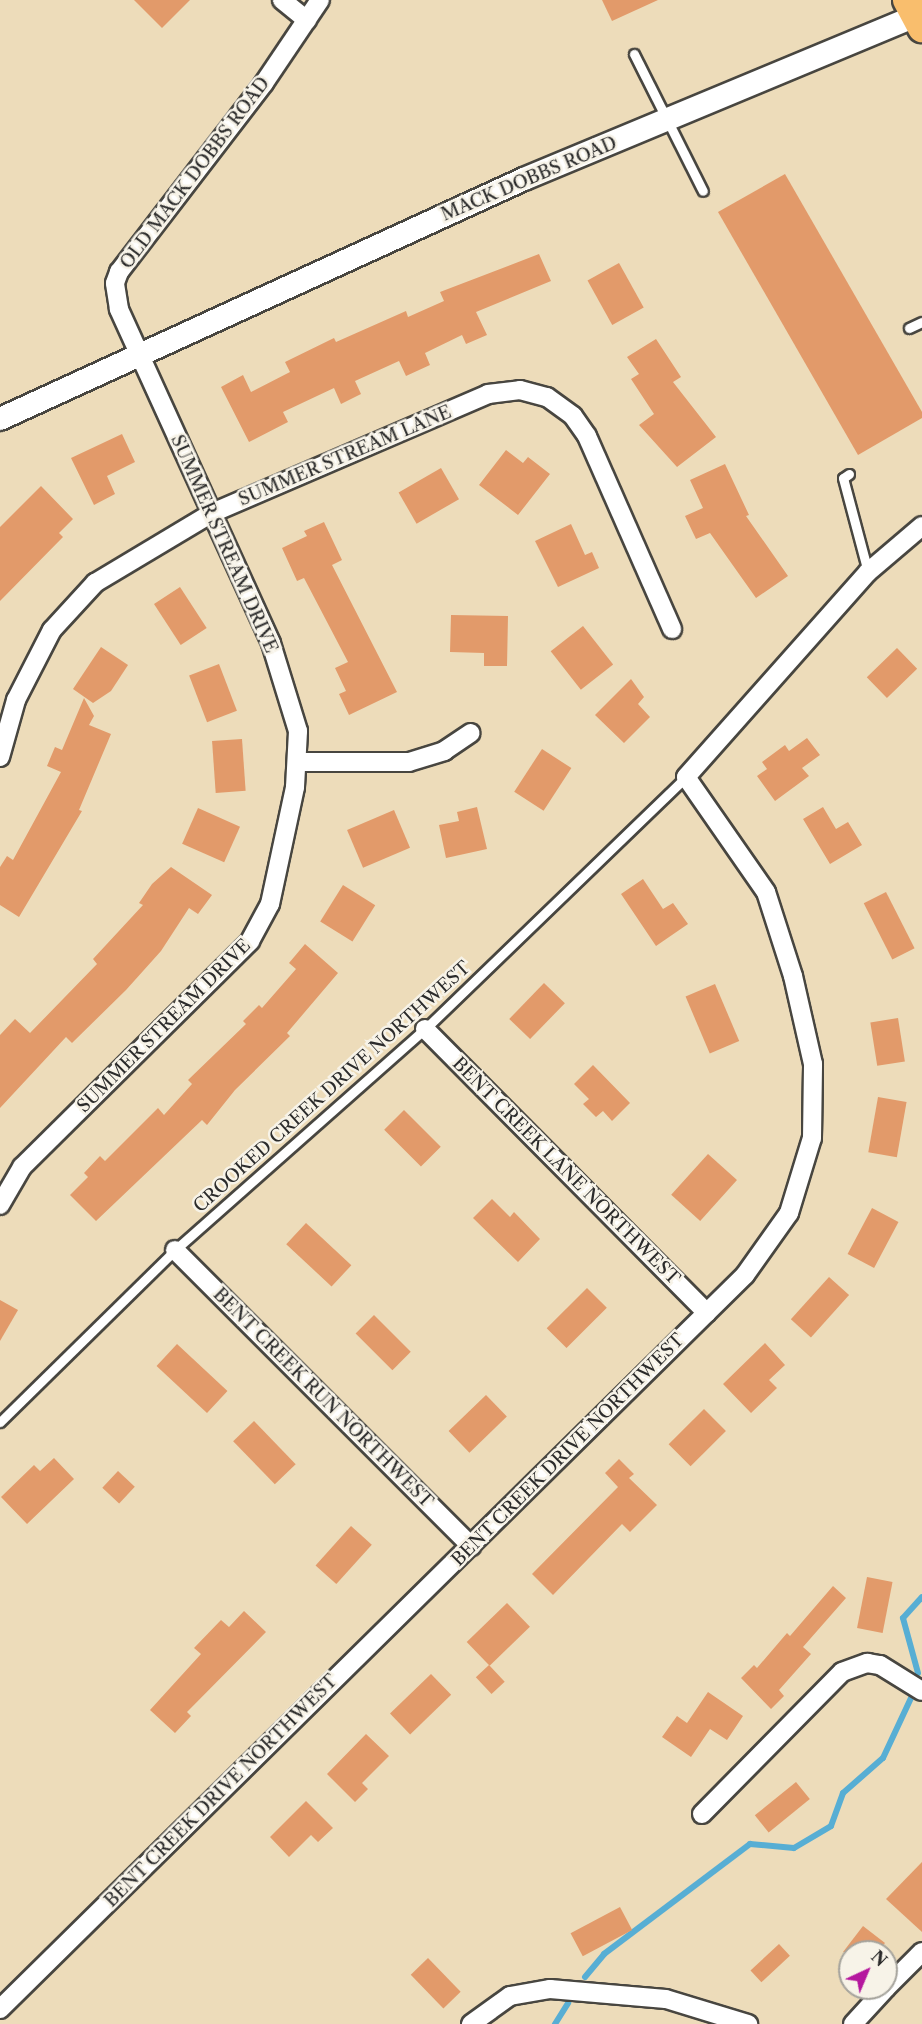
<!DOCTYPE html>
<html>
<head>
<meta charset="utf-8">
<style>
  body { margin:0 }
  #map { position:relative; width:922px; height:2024px; overflow:hidden; background:#eddcba; font-family:"Libre Caslon Text",serif }
  div>[style] { position:absolute }
  .stream>* { height:6px; margin:-3px; padding:0 3px; transform-origin:3px; border-radius:3px; background:#57aed4 }
  .building>* { inset:0; background:#e29a6a; transform-origin:0 0 }
  .roads { filter:drop-shadow(2px 0 #484640) drop-shadow(-2px 0 #484640) drop-shadow(0 2px #484640) drop-shadow(0 -2px #484640) }
  .service>* { height:9px; margin:-4.5px; padding:0 4.5px; transform-origin:4.5px; border-radius:4.5px; background:#fff }
  .minor>* { height:18px; margin:-9px; padding:0 9px; transform-origin:9px; border-radius:9px; background:#fff }
  .tertiary>* { height:22px; margin:-11px; padding:0 11px; transform-origin:11px; border-radius:11px; background:#fff }
  .primary>* { height:28px; margin:-14px; padding:0 14px; transform-origin:14px; border-radius:14px; background:#f9be6d }
  span { translate:-50% -50%; white-space:nowrap; text-align:center; line-height:1.15; -webkit-text-stroke:5px #f7f3e8; paint-order:stroke }
  .street-label { font-size:18px; color:#2b2b2b }
  .north { position:absolute; left:838px; top:1940px; width:60px; height:60px; box-sizing:border-box; background:#f7f3e8; border:2px solid #a5a39c; border-radius:50%; rotate:44deg; font-size:16px; font-weight:700; line-height:24px; text-align:center; color:#2b2b2b }
  .north::after { content:''; display:block; margin:auto; width:21px; height:27px; background:#b5179e; clip-path:polygon(50% 0,100% 100%,50% 72%,0 100%) }
</style>
</head>
<body>
<div id="map">
  <div class="stream">
    <div style="left:918px;top:1673px;width:57px;rotate:-105.3deg"></div>
    <div style="left:903px;top:1618px;width:28px;rotate:-48deg"></div>
    <div style="left:585px;top:1977px;width:30px;rotate:-50deg"></div>
    <div style="left:604px;top:1954px;width:183px;rotate:-37deg"></div>
    <div style="left:750px;top:1844px;width:44px;rotate:5.2deg"></div>
    <div style="left:794px;top:1848px;width:43px;rotate:-30.7deg"></div>
    <div style="left:831px;top:1826px;width:35px;rotate:-70deg"></div>
    <div style="left:843px;top:1793px;width:53px;rotate:-41.2deg"></div>
    <div style="left:883px;top:1758px;width:66px;rotate:-65deg"></div>
    <div style="left:555px;top:2024px;width:25px;rotate:-58deg"></div>
  </div>
  <div class="building">
    <div style="clip-path:polygon(134px 0,190px 0,162px 28px)"></div>
    <div style="clip-path:polygon(602px 0,658px 0,612px 21px)"></div>
    <div style="clip-path:polygon(785px 174px,922px 412px,922px 418px,858px 455px,718px 212px)"></div>
    <div style="clip-path:polygon(539px 254px,551px 281px,476px 312px,487px 335px,466px 344px,462px 335px,425px 353px,430px 365px,406px 376px,399px 361px,355px 381px,361px 394px,341px 404px,334px 388px,283px 412px,288px 422px,249px 442px,221px 387px,243px 375px,251px 392px,290px 372px,285px 362px,334px 338px,336px 342px,406px 311px,408px 317px,444px 301px,440px 292px)"></div>
    <div style="left:619px;top:263px;width:51px;height:36px;rotate:61deg"></div>
    <div style="clip-path:polygon(656px 339px,681px 377px,673px 382px,716px 437px,677px 467px,639px 425px,654px 414px,631px 379px,639px 374px,627px 357px)"></div>
    <div style="clip-path:polygon(122px 434px,135px 462px,107px 476px,115px 494px,94px 505px,71px 458px)"></div>
    <div style="clip-path:polygon(506px 450px,523px 463px,528px 457px,550px 474px,518px 515px,479px 485px)"></div>
    <div style="clip-path:polygon(725px 464px,749px 515px,746px 516px,788px 576px,756px 598px,710px 533px,696px 539px,685px 516px,703px 508px,690px 480px)"></div>
    <div style="left:441px;top:468px;width:36px;height:49px;rotate:60deg"></div>
    <div style="clip-path:polygon(41px 486px,73px 519px,59px 533px,63px 537px,0 601px,0 527px)"></div>
    <div style="clip-path:polygon(324px 522px,342px 560px,332px 565px,397px 692px,349px 715px,339px 694px,346px 691px,335px 668px,348px 662px,304px 578px,297px 581px,282px 548px,307px 536px,304px 531px)"></div>
    <div style="clip-path:polygon(571px 524px,585px 555px,592px 552px,599px 568px,558px 587px,535px 541px)"></div>
    <div style="left:180px;top:587px;width:49px;height:31px;rotate:57deg"></div>
    <div style="clip-path:polygon(451px 615px,508px 616px,507px 666px,484px 666px,484px 653px,450px 652px)"></div>
    <div style="left:583px;top:626px;width:49px;height:41px;rotate:52deg"></div>
    <div style="clip-path:polygon(101px 647px,128px 665px,111px 691px,93px 703px,73px 689px)"></div>
    <div style="left:897px;top:648px;width:29px;height:42px;rotate:46deg"></div>
    <div style="left:219px;top:664px;width:50px;height:32px;rotate:69deg"></div>
    <div style="clip-path:polygon(631px 679px,644px 697px,638px 704px,650px 717px,624px 743px,595px 715px)"></div>
    <div style="clip-path:polygon(84px 698px,94px 716px,89px 725px,111px 734px,79px 810px,82px 811px,19px 917px,0 905px,0 867px,7px 856px,13px 860px,61px 772px,47px 766px,55px 747px,62px 750px)"></div>
    <div style="clip-path:polygon(807px 738px,820px 755px,802px 768px,809px 776px,775px 801px,757px 776px,767px 769px,762px 762px,785px 745px,789px 751px)"></div>
    <div style="left:242px;top:739px;width:52px;height:30px;rotate:86deg"></div>
    <div style="left:542px;top:749px;width:35px;height:51px;rotate:33deg"></div>
    <div style="clip-path:polygon(477px 807px,487px 849px,446px 858px,439px 825px,459px 821px,457px 812px)"></div>
    <div style="clip-path:polygon(823px 807px,836px 829px,848px 822px,862px 845px,830px 864px,803px 819px)"></div>
    <div style="left:198px;top:808px;width:46px;height:39px;rotate:24deg"></div>
    <div style="left:394px;top:810px;width:41px;height:51px;rotate:67deg"></div>
    <div style="clip-path:polygon(171px 867px,212px 895px,198px 914px,189px 908px,161px 951px,126px 990px,72px 1043px,66px 1037px,0 1108px,0 1035px,15px 1019px,30px 1033px,97px 964px,93px 959px,143px 905px,139px 903px,152px 884px)"></div>
    <div style="clip-path:polygon(643px 879px,663px 909px,673px 903px,688px 924px,656px 946px,621px 894px)"></div>
    <div style="left:343px;top:885px;width:38px;height:43px;rotate:32deg"></div>
    <div style="left:886px;top:892px;width:63px;height:25px;rotate:63deg"></div>
    <div style="clip-path:polygon(305px 944px,338px 973px,287px 1033px,290px 1036px,235px 1090px,207px 1125px,202px 1120px,96px 1221px,70px 1195px,88px 1177px,84px 1173px,100px 1156px,105px 1161px,158px 1108px,164px 1115px,192px 1084px,188px 1080px,246px 1024px,243px 1021px,259px 1005px,262px 1008px,296px 969px,289px 963px)"></div>
    <div style="left:544px;top:983px;width:29px;height:50px;rotate:44deg"></div>
    <div style="left:715px;top:984px;width:62px;height:32px;rotate:67deg"></div>
    <div style="left:898px;top:1018px;width:44px;height:28px;rotate:81deg"></div>
    <div style="clip-path:polygon(593px 1065px,630px 1103px,612px 1121px,603px 1111px,596px 1117px,583px 1104px,589px 1099px,574px 1084px)"></div>
    <div style="left:878px;top:1097px;width:29px;height:56px;rotate:10deg"></div>
    <div style="left:404px;top:1110px;width:52px;height:28px;rotate:45deg"></div>
    <div style="left:708px;top:1154px;width:39px;height:55px;rotate:42deg"></div>
    <div style="clip-path:polygon(492px 1199px,510px 1217px,514px 1212px,540px 1239px,518px 1262px,473px 1218px)"></div>
    <div style="left:872px;top:1208px;width:30px;height:52px;rotate:28deg"></div>
    <div style="left:306px;top:1223px;width:62px;height:29px;rotate:43deg"></div>
    <div style="left:829px;top:1277px;width:27px;height:57px;rotate:42deg"></div>
    <div style="left:587px;top:1288px;width:28px;height:57px;rotate:45deg"></div>
    <div style="clip-path:polygon(0 1300px,18px 1310px,0 1341px)"></div>
    <div style="left:374px;top:1315px;width:52px;height:26px;rotate:45deg"></div>
    <div style="clip-path:polygon(765px 1343px,785px 1365px,769px 1380px,777px 1388px,751px 1413px,723px 1384px)"></div>
    <div style="left:177px;top:1344px;width:69px;height:30px;rotate:43deg"></div>
    <div style="left:486px;top:1395px;width:30px;height:52px;rotate:46deg"></div>
    <div style="left:704px;top:1409px;width:31px;height:50px;rotate:45deg"></div>
    <div style="left:254px;top:1421px;width:60px;height:29px;rotate:46deg"></div>
    <div style="clip-path:polygon(54px 1458px,74px 1479px,27px 1524px,1px 1497px,34px 1465px,40px 1471px)"></div>
    <div style="clip-path:polygon(619px 1459px,634px 1474px,629px 1478px,657px 1505px,630px 1532px,622px 1524px,553px 1595px,532px 1574px,618px 1487px,605px 1473px)"></div>
    <div style="left:118px;top:1471px;width:23px;height:23px;rotate:43deg"></div>
    <div style="left:351px;top:1526px;width:28px;height:53px;rotate:42deg"></div>
    <div style="left:867px;top:1577px;width:26px;height:52px;rotate:11deg"></div>
    <div style="clip-path:polygon(833px 1586px,846px 1598px,803px 1647px,811px 1654px,779px 1690px,784px 1696px,771px 1709px,741px 1678px,754px 1665px,757px 1668px,787px 1633px,790px 1636px)"></div>
    <div style="left:507px;top:1603px;width:33px;height:56px;rotate:46deg"></div>
    <div style="clip-path:polygon(244px 1611px,266px 1632px,187px 1712px,191px 1716px,175px 1733px,150px 1710px,201px 1654px,194px 1648px,221px 1620px,229px 1627px)"></div>
    <div style="left:489px;top:1665px;width:23px;height:18px;rotate:47deg"></div>
    <div style="left:431px;top:1674px;width:29px;height:57px;rotate:46deg"></div>
    <div style="clip-path:polygon(708px 1692px,743px 1716px,727px 1740px,710px 1729px,691px 1757px,662px 1737px,677px 1716px,687px 1723px)"></div>
    <div style="clip-path:polygon(366px 1734px,389px 1756px,362px 1783px,368px 1789px,355px 1802px,327px 1774px)"></div>
    <div style="left:796px;top:1782px;width:22px;height:53px;rotate:51deg"></div>
    <div style="clip-path:polygon(306px 1801px,333px 1828px,318px 1842px,311px 1835px,289px 1857px,270px 1837px)"></div>
    <div style="clip-path:polygon(922px 1862px,922px 1932px,886px 1899px)"></div>
    <div style="left:620px;top:1907px;width:26px;height:56px;rotate:62deg"></div>
    <div style="clip-path:polygon(863px 1926px,885px 1943px,877px 1952px,843px 1952px)"></div>
    <div style="left:779px;top:1944px;width:16px;height:39px;rotate:47deg"></div>
    <div style="left:428px;top:1958px;width:47px;height:24px;rotate:46deg"></div>
  </div>
  <div class="roads">
    <div class="service">
      <div style="left:634px;top:54px;width:153px;rotate:63.3deg"></div>
      <div style="left:909px;top:328px;width:14px;rotate:-25deg"></div>
      <div style="left:849px;top:474px;width:7px;rotate:146deg"></div>
      <div style="left:843px;top:478px;width:97px;rotate:75.1deg"></div>
      <div style="left:0;top:1422px;width:245px;rotate:-44.5deg"></div>
      <div style="left:175px;top:1250px;width:334px;rotate:-41.5deg"></div>
      <div style="left:425px;top:1029px;width:363px;rotate:-44deg"></div>
    </div>
    <div class="minor">
      <div style="left:282px;top:0;width:32px;rotate:39deg"></div>
      <div style="left:0;top:757px;width:59px;rotate:-74.3deg"></div>
      <div style="left:16px;top:700px;width:79px;rotate:-62.8deg"></div>
      <div style="left:52px;top:630px;width:64px;rotate:-47.5deg"></div>
      <div style="left:95px;top:583px;width:136px;rotate:-30.9deg"></div>
      <div style="left:212px;top:513px;width:301px;rotate:-23.3deg"></div>
      <div style="left:488px;top:394px;width:32px;rotate:-7deg"></div>
      <div style="left:520px;top:390px;width:28px;rotate:15deg"></div>
      <div style="left:547px;top:397px;width:32px;rotate:36deg"></div>
      <div style="left:573px;top:416px;width:24px;rotate:55deg"></div>
      <div style="left:587px;top:436px;width:211px;rotate:66.2deg"></div>
      <div style="left:297px;top:762px;width:112px"></div>
      <div style="left:409px;top:762px;width:37px;rotate:-17deg"></div>
      <div style="left:444px;top:751px;width:32px;rotate:-34deg"></div>
      <div style="left:425px;top:1029px;width:400px;rotate:45.2deg"></div>
      <div style="left:0;top:1205px;width:44px;rotate:-59.9deg"></div>
      <div style="left:22px;top:1167px;width:321px;rotate:-44.7deg"></div>
      <div style="left:250px;top:941px;width:42px;rotate:-61.6deg"></div>
      <div style="left:270px;top:904px;width:120px;rotate:-77.9deg"></div>
      <div style="left:295px;top:787px;width:56px;rotate:-86.9deg"></div>
      <div style="left:298px;top:731px;width:92px;rotate:-107.1deg"></div>
      <div style="left:271px;top:643px;width:367px;rotate:-114.5deg"></div>
      <div style="left:119px;top:309px;width:26px;rotate:-99deg"></div>
      <div style="left:115px;top:283px;width:12px;rotate:-70deg"></div>
      <div style="left:119px;top:272px;width:238px;rotate:-52.5deg"></div>
      <div style="left:264px;top:83px;width:100px;rotate:-56deg"></div>
      <div style="left:175px;top:1250px;width:419px;rotate:45deg"></div>
      <div style="left:702px;top:1814px;width:199px;rotate:-45.4deg"></div>
      <div style="left:842px;top:1672px;width:27px;rotate:-20deg"></div>
      <div style="left:867px;top:1663px;width:13px;rotate:9deg"></div>
      <div style="left:880px;top:1665px;width:49px;rotate:31.8deg"></div>
      <div style="left:886px;top:1988px;width:51px;rotate:-45deg"></div>
      <div style="left:0;top:2009px;width:1046px;rotate:-44.57deg"></div>
      <div style="left:745px;top:1275px;width:76px;rotate:-54.6deg"></div>
      <div style="left:789px;top:1213px;width:78px;rotate:-73deg"></div>
      <div style="left:812px;top:1138px;width:74px;rotate:-89.2deg"></div>
      <div style="left:813px;top:1064px;width:90px;rotate:-102.8deg"></div>
      <div style="left:793px;top:976px;width:88px;rotate:-107.8deg"></div>
      <div style="left:766px;top:892px;width:140px;rotate:-124.8deg"></div>
      <div style="left:686px;top:777px;width:274px;rotate:-48.4deg"></div>
      <div style="left:868px;top:572px;width:71px;rotate:-40.4deg"></div>
      <div style="left:471px;top:2024px;width:48px;rotate:-35.7deg"></div>
      <div style="left:510px;top:1996px;width:41px;rotate:-9.9deg"></div>
      <div style="left:550px;top:1989px;width:116px;rotate:4.9deg"></div>
      <div style="left:666px;top:1999px;width:86px;rotate:17deg"></div>
      <div style="left:853px;top:2024px;width:49px;rotate:-47.5deg"></div>
    </div>
    <div class="tertiary">
      <div style="left:0;top:419px;width:576px;rotate:-24.61deg"></div>
      <div style="left:524px;top:179px;width:431px;rotate:-22.6deg"></div>
    </div>
    <div class="primary">
      <div style="left:907px;top:0;width:32px;rotate:62deg"></div>
    </div>
  </div>
  <div class="street-label">
    <span style="left:195px;top:173px;rotate:-53deg">OLD MACK DOBBS ROAD</span>
    <span style="left:529px;top:179px;rotate:-23deg">MACK DOBBS ROAD</span>
    <span style="left:345px;top:456px;rotate:-23deg">SUMMER STREAM LANE</span>
    <span style="left:224px;top:544px;rotate:66deg">SUMMER STREAM DRIVE</span>
    <span style="left:164px;top:1026px;rotate:-45deg">SUMMER STREAM DRIVE</span>
    <span style="left:332px;top:1087px;rotate:-42deg">CROOKED CREEK DRIVE NORTHWEST</span>
    <span style="left:566px;top:1171px;rotate:45deg">BENT CREEK LANE NORTHWEST</span>
    <span style="left:323px;top:1398px;rotate:45deg">BENT CREEK RUN NORTHWEST</span>
    <span style="left:568px;top:1450px;rotate:-45deg">BENT CREEK DRIVE NORTHWEST</span>
    <span style="left:221px;top:1791px;rotate:-45deg">BENT CREEK DRIVE NORTHWEST</span>
  </div>
  <div class="north">N</div>
</div>
</body>
</html>
